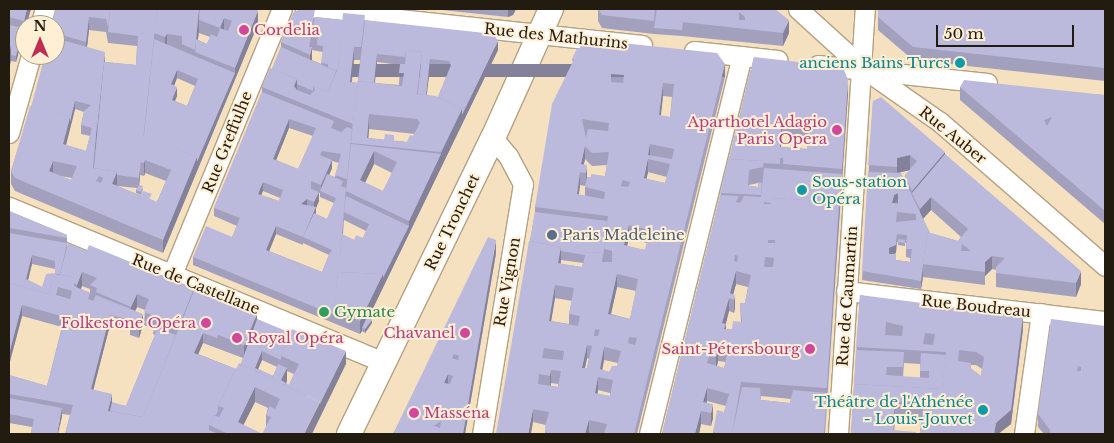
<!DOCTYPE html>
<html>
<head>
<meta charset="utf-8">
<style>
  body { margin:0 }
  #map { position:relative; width:1114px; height:443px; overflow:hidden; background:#f5e1c0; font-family:"Libre Baskerville",serif }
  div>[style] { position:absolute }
  .roads { filter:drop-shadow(1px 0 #b4a182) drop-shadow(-1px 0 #b4a182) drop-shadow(0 1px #b4a182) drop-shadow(0 -1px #b4a182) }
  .minor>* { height:19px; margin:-9.5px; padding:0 9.5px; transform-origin:9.5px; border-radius:9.5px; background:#fff }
  .major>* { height:24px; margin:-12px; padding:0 12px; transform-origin:12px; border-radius:12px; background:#fff }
  .wall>* { inset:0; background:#a2a0bd }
  .shaded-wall>* { inset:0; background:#84829a; transform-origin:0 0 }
  .building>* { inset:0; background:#bcbadc; transform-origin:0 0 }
  .dots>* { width:14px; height:14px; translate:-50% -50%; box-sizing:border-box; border:2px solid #ffefd5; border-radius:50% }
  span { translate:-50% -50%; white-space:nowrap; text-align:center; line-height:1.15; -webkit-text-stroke:4px #ffefd5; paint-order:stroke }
  .hotel-label { font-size:15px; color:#b23c85 }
  .left { translate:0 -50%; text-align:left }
  .right { translate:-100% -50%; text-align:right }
  .street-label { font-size:15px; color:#221b0f }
  .culture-label { font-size:15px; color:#0d838f }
  .service-label { font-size:15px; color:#4e5e75 }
  .leisure-label { font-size:15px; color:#27864d }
  .frame { position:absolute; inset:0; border:10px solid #221b0f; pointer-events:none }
  .north { position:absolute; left:15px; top:15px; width:50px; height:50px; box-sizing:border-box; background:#ffefd5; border:1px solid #a79a86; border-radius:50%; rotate:0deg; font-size:14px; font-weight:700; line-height:20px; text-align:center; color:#221b0f }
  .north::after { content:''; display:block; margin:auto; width:18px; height:22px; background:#be2d52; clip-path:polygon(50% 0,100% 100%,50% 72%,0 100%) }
  .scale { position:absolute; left:936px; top:25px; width:138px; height:22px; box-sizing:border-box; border:2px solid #221b0f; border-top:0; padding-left:6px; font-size:15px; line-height:18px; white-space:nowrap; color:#221b0f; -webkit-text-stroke:4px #ffefd5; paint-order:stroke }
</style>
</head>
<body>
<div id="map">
  <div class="roads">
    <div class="minor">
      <div style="left:305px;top:9px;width:339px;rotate:6.1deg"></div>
      <div style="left:798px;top:9px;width:89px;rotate:42.3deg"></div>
      <div style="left:864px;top:69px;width:93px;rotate:34.9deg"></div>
      <div style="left:940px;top:122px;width:219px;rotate:41.1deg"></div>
      <div style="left:40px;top:25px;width:17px;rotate:-73deg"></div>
      <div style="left:694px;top:51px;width:84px;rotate:6.1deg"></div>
      <div style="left:818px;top:65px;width:170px;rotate:6.1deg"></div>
      <div style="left:9px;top:133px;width:81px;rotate:-74.2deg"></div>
      <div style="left:9px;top:207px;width:405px;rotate:22.5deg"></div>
      <div style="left:172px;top:274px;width:287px;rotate:-67.5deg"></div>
      <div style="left:846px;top:291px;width:261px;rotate:6.6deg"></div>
      <div style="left:482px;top:434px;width:253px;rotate:-80.7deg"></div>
      <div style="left:523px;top:184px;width:32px;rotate:-118deg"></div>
      <div style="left:508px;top:156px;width:23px;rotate:-130deg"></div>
      <div style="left:649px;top:434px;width:389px;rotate:-76.2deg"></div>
      <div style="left:838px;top:434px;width:426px;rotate:-86.4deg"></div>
      <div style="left:1024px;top:434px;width:122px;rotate:-82deg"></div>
    </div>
    <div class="major">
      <div style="left:349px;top:434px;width:329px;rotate:-64.1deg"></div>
      <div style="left:493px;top:138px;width:141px;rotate:-65.8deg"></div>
    </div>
  </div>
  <div class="wall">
    <div style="clip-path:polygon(9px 9px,31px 9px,16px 62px,11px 61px,9px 69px)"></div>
    <div style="clip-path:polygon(evenodd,56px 9px,257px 9px,258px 24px,163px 253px,15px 191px,11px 184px,11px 171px,31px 107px,55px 55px,56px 9px,89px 30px,106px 32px,108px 43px,137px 46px,136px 65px,105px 62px,87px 47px,89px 30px,56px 9px,199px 31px,199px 33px,210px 37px,207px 44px,198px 40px,199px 31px,56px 9px,177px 78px,195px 86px,187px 106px,175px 101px,177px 96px,174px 86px,177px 78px,56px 9px,75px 109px,84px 112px,81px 125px,81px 134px,90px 136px,86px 151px,66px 145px,75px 109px,56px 9px,145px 173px,166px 181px,157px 202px,117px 186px,137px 188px,136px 190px,136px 193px,141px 195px,143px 189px,139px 185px,140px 175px,144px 176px,145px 173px,56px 9px,60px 176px,72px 178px,71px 180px,60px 176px)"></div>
    <div style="clip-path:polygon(432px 9px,516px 9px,513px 15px,508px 17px)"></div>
    <div style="clip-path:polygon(598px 9px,775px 9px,789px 33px,783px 46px,682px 36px,654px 34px,602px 28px,598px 21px)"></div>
    <div style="clip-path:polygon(1105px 9px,1105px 81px,913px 60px,878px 30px,878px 17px)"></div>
    <div style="clip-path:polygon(evenodd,315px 17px,343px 20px,365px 20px,498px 50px,368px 318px,372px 323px,365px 333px,362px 331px,360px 334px,193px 265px,193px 257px,232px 237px,237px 226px,214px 216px,214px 208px,262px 92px,262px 87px,272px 69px,281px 47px,281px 42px,315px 17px,312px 50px,323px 52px,321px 64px,312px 60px,312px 50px,315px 17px,354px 60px,360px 60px,358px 81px,357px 83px,352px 82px,354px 60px,315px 17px,377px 62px,400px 65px,399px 85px,375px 83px,377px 62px,315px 17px,430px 68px,449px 69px,449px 70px,438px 97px,426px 95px,430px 68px,315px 17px,289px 128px,313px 136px,298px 169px,276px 160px,289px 128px,315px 17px,369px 129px,415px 134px,407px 142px,368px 138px,369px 129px,315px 17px,332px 161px,339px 163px,335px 177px,329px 175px,332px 168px,332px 161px,315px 17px,374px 164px,392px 173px,383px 191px,365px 183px,374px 164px,315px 17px,263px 191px,280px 198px,279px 201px,261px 195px,263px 191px,315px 17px,319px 193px,320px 193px,320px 197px,334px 203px,327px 219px,316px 214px,316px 208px,319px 201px,319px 193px,315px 17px,344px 220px,366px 231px,363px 238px,354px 240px,343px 235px,344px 220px,315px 17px,276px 234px,303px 245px,303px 243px,329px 255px,322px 272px,269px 251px,276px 234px)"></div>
    <div style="clip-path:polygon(evenodd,754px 57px,848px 93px,825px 434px,713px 434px,713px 432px,724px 412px,726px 406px,707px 401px,707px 403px,713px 418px,711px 426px,701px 424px,699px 434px,662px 434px,754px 57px,782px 132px,792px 133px,792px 138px,808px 139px,807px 149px,781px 147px,782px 132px,754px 57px,758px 183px,758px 187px,749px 186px,749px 185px,758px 183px,754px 57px,736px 284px,748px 287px,745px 303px,740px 303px,741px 322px,732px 329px,726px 329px,725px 324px,729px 311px,734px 313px,735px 308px,733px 294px,736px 284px,754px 57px,718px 361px,726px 362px,724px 368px,717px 366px,718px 361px,754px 57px,761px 396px,791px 399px,790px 403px,761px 400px,761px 396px)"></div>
    <div style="clip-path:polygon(evenodd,572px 59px,725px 77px,637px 434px,594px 434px,589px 433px,588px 434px,545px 434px,546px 425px,533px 422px,530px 241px,535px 212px,535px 207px,573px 62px,572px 59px,663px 96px,672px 97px,670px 117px,661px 116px,663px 96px,572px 59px,585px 159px,592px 166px,607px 165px,605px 176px,591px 177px,587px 177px,584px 164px,585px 159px,572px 59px,648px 172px,667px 177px,665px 183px,646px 179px,648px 172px,572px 59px,580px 185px,585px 186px,585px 196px,579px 195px,580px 185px,572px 59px,629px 238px,647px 243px,645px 250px,627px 246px,629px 238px,572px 59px,561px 260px,583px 263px,582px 267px,561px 264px,561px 260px,572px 59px,617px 287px,636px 291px,630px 319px,611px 314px,617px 287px,572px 59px,555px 298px,572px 301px,569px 314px,569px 324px,551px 321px,555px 298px,572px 59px,587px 358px,589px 359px,587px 368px,585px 368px,587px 358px,572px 59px,604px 360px,618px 363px,617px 366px,609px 372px,602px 370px,604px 360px,572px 59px,551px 383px,558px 384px,558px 387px,551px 386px,551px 383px,572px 59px,598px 390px,610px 393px,610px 396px,598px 394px,598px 390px)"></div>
    <div style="clip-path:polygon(960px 87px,1105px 95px,1105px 224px,960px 100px)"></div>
    <div style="clip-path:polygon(evenodd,873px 101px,945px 154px,1081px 284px,1076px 297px,996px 287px,996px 270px,992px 269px,985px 276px,985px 285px,923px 277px,921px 289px,862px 280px,873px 101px,910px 170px,905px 175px,905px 181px,898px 173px,910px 170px,873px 101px,931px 210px,961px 237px,958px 241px,930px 233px,923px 219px,931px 210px,873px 101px,897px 242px,898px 242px,898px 245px,905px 246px,905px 243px,906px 243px,906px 257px,910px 258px,910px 262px,896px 260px,894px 254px,896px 253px,897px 242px)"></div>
    <div style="clip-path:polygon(evenodd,9px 211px,67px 235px,67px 246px,87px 251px,194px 291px,257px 319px,346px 364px,266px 428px,266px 415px,268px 408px,255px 402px,243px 425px,262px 434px,65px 434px,70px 415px,62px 414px,62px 417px,31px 433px,32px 427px,9px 423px,9px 375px,47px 386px,62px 327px,22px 316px,9px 365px,9px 211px,32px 264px,55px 269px,55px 274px,42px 287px,28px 280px,32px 264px,9px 211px,82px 286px,90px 289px,90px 293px,81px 289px,82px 286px,9px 211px,137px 307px,145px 310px,144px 325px,154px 329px,153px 334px,155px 335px,126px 406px,112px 403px,93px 389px,110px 325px,130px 330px,130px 335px,139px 338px,143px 325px,135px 311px,137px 307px,9px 211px,203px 343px,243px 358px,241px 364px,236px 369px,198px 354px,203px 343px,9px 211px,262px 360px,277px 367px,273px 376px,258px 369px,262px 360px,9px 211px,287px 371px,294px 374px,289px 385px,286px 383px,287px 381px,287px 371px)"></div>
    <div style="clip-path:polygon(496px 253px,465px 434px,392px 434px,394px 432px)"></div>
    <div style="clip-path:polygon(evenodd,860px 295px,1023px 329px,1011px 424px,998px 434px,920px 434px,921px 422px,909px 421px,909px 415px,895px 414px,851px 434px,860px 295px,904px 363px,920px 364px,920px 378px,903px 377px,904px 363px,860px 295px,971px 365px,976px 365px,982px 369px,981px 376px,971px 369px,971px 365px)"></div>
    <div style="clip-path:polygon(1105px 326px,1105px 434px,1044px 434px,1038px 427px,1038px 414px)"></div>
  </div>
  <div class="shaded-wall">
    <div style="clip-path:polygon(27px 9px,31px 9px,26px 25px,25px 25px,25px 29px,16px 62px,16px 56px,24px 28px,24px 21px)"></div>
    <div style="clip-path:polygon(199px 9px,199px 31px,196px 52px,195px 52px)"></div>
    <div style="clip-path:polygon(508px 9px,516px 9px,513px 15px,508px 17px)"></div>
    <div style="clip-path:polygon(258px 11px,258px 24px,163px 253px,163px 240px,197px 157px,235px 73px,235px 68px)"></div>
    <div style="clip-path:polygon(89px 17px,89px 30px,86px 55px,86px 42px)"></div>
    <div style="clip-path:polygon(224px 18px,224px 31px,220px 28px)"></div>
    <div style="clip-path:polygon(789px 20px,789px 33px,783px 46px,783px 33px)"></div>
    <div style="clip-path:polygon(167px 34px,167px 49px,165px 52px,165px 37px)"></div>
    <div style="clip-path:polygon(498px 41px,498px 50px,409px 234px,409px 221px,462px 109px)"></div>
    <div style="clip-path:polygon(11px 45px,11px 60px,9px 69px,9px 54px)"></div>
    <div style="clip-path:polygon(312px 47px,312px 60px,310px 68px,310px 55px)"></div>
    <div style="clip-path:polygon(354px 47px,354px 60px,350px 95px,350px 82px)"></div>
    <div style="clip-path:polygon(105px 52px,105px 60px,93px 171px,97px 124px)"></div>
    <div style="clip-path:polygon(377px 54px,377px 62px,373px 98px,373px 89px)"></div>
    <div style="clip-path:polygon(430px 59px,430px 68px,425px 110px,425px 101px)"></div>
    <div style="left:725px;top:64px;width:13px;height:381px;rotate:90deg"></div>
    <div style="clip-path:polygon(177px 70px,177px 78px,171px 93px,171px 84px)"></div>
    <div style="clip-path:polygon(297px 79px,297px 93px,294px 86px)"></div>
    <div style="clip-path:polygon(848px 80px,848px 93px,824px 434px,842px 169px)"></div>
    <div style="clip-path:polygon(663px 83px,663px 96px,659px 129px,659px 115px)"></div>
    <div style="clip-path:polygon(177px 87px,177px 96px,172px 108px,172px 100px)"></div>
    <div style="clip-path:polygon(75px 101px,75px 109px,63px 157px,63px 144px,70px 117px)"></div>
    <div style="clip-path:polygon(369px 114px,369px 129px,368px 144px,367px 138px)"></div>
    <div style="clip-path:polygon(289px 119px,289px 128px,273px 168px,273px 159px)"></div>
    <div style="clip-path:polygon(782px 119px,782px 132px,780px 160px,780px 147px)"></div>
    <div style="clip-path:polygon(650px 144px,650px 158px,648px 159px,648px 172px,644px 191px,644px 178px)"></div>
    <div style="clip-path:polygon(585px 146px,585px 159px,582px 172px,581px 164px)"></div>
    <div style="clip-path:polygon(374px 151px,374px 164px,360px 193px,360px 180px)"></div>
    <div style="clip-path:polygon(945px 152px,945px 163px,912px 193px,912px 191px)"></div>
    <div style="clip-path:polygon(910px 155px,910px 170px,897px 173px,897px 182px,897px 158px)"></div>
    <div style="clip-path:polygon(145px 160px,145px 173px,144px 176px,144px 163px)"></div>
    <div style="clip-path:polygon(332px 160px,332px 168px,322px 192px,321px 192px,321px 185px)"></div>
    <div style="clip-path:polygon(53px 161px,53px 174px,49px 171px)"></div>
    <div style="clip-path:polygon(140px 165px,140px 175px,139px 188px,139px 178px)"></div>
    <div style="clip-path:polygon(587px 165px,587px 178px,586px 186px,586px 173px)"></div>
    <div style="clip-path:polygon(117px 172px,117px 185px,112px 184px)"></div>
    <div style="clip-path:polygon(580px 172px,580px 185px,577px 207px,577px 194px)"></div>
    <div style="clip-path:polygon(263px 182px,263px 191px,258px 203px,258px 194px)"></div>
    <div style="clip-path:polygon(319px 192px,319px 201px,316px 208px,316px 215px,303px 237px,303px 245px,303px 237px,314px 209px,314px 202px)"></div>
    <div style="clip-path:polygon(898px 193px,898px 202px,894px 203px,892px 203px,894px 195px)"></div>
    <div style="clip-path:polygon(931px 197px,931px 210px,920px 222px,920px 209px)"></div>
    <div style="clip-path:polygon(307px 199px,307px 207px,301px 204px)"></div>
    <div style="clip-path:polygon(629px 225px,629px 238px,624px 258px,624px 245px)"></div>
    <div style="clip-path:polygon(276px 226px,276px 234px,266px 259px,266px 250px)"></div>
    <div style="clip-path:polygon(409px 226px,409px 234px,363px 329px,362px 328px,362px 331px,360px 334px,360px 321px,383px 274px)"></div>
    <div style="clip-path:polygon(897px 234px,896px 253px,889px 256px,889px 262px,889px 248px)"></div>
    <div style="clip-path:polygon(496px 240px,496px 253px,465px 434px,463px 434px)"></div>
    <div style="clip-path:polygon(561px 247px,561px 260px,558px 276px,558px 263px)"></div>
    <div style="clip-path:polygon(32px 255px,32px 264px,26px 288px,26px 279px)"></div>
    <div style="clip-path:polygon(992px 256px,992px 269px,985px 276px,985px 285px,985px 262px)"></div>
    <div style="clip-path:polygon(923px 269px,923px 277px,921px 289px,921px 281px)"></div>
    <div style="clip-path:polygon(736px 271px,736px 284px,732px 299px,730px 293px)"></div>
    <div style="clip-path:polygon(1081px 271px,1081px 284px,1076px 297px,1076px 283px)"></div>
    <div style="clip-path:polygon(82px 272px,82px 286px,77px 298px,77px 285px)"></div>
    <div style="clip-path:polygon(617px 274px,617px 287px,608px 327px,608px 314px)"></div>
    <div style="clip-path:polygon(555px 285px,555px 298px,549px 334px,549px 321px)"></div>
    <div style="clip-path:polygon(137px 294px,137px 307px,131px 320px,131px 307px)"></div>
    <div style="clip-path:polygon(735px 295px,735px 308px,734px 313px,734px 300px)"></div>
    <div style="clip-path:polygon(729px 298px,729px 311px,725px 328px,726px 324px,726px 338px,722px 323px)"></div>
    <div style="clip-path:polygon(22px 305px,22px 316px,9px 365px,9px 354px)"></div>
    <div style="clip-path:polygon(143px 314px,143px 325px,139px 338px,139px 327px)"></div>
    <div style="clip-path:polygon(257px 314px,257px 327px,244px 358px,244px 345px)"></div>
    <div style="clip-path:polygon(110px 315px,110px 325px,91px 399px,91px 389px)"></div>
    <div style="clip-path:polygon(1023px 316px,1023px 329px,1011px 424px,998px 434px,994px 434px,996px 423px)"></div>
    <div style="clip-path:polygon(372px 320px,372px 323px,365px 333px,365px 329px)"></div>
    <div style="clip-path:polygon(203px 333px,203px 343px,194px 364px,194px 353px)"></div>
    <div style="clip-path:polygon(587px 345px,587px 358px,582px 381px,582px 368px)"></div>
    <div style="clip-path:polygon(604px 347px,604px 360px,601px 377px,600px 369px)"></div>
    <div style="clip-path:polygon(718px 348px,718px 361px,716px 371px,716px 357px)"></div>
    <div style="clip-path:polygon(262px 351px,262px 360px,255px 376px,255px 368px)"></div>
    <div style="clip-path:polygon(346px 351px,346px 364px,312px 434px,304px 434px)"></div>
    <div style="clip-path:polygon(287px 368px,287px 381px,284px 387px,281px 380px)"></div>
    <div style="clip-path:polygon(551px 370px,551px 383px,550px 389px,550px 376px)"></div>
    <div style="clip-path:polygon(448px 374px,448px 387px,444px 383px)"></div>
    <div style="clip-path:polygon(598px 377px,598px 390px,595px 406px,595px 393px)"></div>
    <div style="clip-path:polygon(255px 387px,255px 402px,239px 434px,238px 422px)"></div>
    <div style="clip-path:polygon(707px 388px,707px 401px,704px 412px,703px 402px)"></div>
    <div style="clip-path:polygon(112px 394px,112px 405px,108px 418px,108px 411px)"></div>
    <div style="clip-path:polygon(895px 401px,895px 414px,894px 434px,893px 434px)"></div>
    <div style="clip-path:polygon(713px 404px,713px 418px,711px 426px,711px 413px)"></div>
    <div style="clip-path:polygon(62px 408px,62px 417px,58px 434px,57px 434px)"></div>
    <div style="clip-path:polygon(533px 409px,533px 422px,531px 434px,528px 434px)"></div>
    <div style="clip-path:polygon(701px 411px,701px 424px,699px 434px,695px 434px)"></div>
    <div style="clip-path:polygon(589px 420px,589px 433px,588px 434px,585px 434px)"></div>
  </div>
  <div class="building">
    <div style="clip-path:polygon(9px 9px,27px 9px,24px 21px,9px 17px)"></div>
    <div style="clip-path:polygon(56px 9px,110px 9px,108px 27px,106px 19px,89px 17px,86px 42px,55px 33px,55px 25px,51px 25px)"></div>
    <div style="clip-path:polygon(110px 9px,157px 9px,139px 178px,117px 175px,117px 172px,94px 168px,104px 62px,136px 65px,138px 36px,108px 32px)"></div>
    <div style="clip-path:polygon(157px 9px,199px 9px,195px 50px,182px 44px,182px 36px,167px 34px,165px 37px,154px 33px)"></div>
    <div style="clip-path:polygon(evenodd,200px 9px,257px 9px,258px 11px,235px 68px,195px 52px,196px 39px,207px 44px,211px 34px,217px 37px,220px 28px,199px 20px,200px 9px,224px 18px,232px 21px,228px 31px,220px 28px,224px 18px)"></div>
    <div style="clip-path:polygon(300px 9px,315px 10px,312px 25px,318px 26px,317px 38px,311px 37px,309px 47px,312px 47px,310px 55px,281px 42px,293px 13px)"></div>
    <div style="clip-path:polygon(598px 9px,655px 9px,654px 21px,602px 15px)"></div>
    <div style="clip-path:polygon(657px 9px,684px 9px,682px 30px,654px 28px)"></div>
    <div style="clip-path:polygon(evenodd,684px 9px,775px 9px,789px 20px,783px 33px,682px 22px,684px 9px,739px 12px,745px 17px,745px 20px,739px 20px,739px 12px)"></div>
    <div style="clip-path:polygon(878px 9px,1105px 9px,1105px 68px,913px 47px,878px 17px)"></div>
    <div style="clip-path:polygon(343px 13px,365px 15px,361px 47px,354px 47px,350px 82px,357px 83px,353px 124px,262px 87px,270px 68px,297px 79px,294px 86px,297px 90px,310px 95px,315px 90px,313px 86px,328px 92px,338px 68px)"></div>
    <div style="clip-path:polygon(315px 17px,343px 20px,338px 68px,336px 71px,328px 67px,328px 64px,321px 63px,323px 46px,317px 45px,318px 26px,313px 25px)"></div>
    <div style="clip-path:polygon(365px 20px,494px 34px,498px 41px,462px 115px,462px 109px,438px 97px,451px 65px,449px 61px,430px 59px,426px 95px,418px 94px,422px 52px,406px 50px,405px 57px,377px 54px,374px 83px,358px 81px)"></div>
    <div style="clip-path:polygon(9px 25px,24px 28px,16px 56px,11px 55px,11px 45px,9px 45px)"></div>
    <div style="clip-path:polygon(55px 38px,105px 52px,97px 129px,97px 124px,93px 123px,92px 128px,81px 125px,84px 111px,91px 105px,75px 101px,70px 122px,70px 117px,31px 107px,45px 55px,55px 55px)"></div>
    <div style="clip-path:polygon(evenodd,154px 39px,235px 73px,197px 162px,197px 157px,144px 136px,154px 39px,177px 70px,198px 79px,187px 106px,172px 100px,177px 87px,171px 84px,177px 70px)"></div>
    <div style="clip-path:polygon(evenodd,584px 39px,717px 53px,725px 64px,634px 434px,604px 434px,607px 424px,589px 420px,585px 434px,547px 434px,545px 427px,549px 412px,533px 409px,528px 434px,496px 434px,529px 241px,561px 247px,558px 263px,582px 267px,586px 252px,603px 253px,602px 262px,612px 262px,612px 251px,604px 249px,608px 216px,535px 207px,552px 104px,584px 39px,611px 74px,624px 75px,623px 83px,611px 82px,611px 74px,584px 39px,663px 83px,674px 84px,670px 117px,659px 115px,663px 83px,584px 39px,582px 119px,609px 123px,608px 131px,588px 129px,586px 138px,582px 119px,584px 39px,650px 144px,674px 149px,672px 159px,648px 155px,650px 144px,584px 39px,585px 146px,592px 153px,609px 152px,605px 176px,591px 174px,591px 177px,587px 177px,585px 187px,605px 192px,604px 199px,577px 194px,580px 172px,586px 173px,587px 165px,581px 164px,585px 146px,584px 39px,648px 159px,670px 164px,665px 183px,644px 178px,648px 159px,584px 39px,623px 180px,630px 182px,628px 187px,621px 186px,623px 180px,584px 39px,629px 225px,650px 230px,645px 250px,624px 245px,629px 225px,584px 39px,617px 274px,638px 279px,630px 319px,608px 314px,617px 274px,584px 39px,555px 285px,574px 288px,569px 314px,580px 316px,578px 326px,549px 321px,555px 285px,584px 39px,595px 329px,600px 330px,598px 336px,594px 336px,595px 329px,584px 39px,629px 337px,637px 338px,635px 345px,628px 343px,629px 337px,584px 39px,587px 345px,592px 346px,587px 368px,582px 368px,587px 345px,584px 39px,604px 347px,621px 351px,617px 366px,612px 366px,609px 372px,600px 369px,604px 347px,584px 39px,544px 348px,564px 351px,563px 360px,542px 358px,544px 348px,584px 39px,551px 370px,561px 371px,558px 387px,538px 384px,539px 374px,550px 376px,551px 370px,584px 39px,598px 377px,613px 380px,610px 396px,595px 393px,598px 377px)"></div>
    <div style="clip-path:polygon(9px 45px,11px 45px,9px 54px)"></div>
    <div style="clip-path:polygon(281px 47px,336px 71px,328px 92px,313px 86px,313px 91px,297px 84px,297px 79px,272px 69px)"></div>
    <div style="clip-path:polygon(577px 48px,580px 49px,574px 59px,572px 59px)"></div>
    <div style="clip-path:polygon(evenodd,406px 50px,422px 52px,417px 94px,436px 96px,462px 109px,441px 152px,351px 143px,357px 81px,402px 86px,404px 73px,399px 73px,400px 64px,405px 64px,406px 50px,369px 114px,417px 119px,420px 123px,413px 136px,410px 135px,407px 142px,394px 141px,394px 135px,385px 134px,384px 140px,367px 138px,369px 114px)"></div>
    <div style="clip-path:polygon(evenodd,754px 57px,843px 67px,848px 80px,842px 169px,783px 164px,783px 158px,780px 158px,780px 164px,763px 163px,764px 161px,729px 159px,754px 57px,782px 119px,793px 120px,792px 125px,808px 126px,807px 149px,780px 147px,782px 119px)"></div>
    <div style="clip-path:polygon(evenodd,964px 80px,1105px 95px,1105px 211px,960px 87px,964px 80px,1052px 117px,1047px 126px,1044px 120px,1052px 117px)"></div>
    <div style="clip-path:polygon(evenodd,262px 92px,334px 121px,331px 128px,341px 132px,347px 127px,352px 129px,347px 179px,335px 175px,341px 154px,322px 151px,320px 155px,332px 160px,321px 185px,311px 181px,311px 189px,319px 192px,314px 202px,307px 199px,301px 204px,316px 207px,303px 237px,276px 226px,266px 250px,322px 272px,330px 252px,340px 256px,342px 234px,354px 240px,356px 235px,363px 238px,369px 224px,344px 212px,346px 196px,409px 226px,383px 278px,383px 274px,338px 272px,334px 315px,193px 257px,206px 226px,232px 237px,240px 218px,214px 208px,262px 92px,289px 119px,316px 128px,298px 169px,273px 159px,289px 119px,262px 92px,263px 182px,283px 190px,279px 201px,258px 194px,263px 182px)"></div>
    <div style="clip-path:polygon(881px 97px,945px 152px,912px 191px,905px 175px,917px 161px,910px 155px,897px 158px,897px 167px,868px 165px,873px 101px)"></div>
    <div style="clip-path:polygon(evenodd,30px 106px,70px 117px,63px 144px,86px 151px,93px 123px,97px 124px,93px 168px,117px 172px,112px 184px,141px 196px,143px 191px,152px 194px,149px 199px,157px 202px,171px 170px,145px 160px,144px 163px,140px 162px,143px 135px,197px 157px,163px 240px,15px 178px,11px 171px,30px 106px,53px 161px,77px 166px,71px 180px,49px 171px,53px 161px,30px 106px,99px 176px,103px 178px,101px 183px,96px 181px,99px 176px)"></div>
    <div style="clip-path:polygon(evenodd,351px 144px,441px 154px,409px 221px,346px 191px,351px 144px,374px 151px,397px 162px,383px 191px,360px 180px,374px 151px)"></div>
    <div style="clip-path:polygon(evenodd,945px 154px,1081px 271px,1076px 283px,996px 273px,996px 267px,1005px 258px,992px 256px,985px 262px,985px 272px,923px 264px,927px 232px,958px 241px,968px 229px,931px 197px,920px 209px,912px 193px,945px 154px,962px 244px,971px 251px,961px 251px,962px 244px)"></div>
    <div style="clip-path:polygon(728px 159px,764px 161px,763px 167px,749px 170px,748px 186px,758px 187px,758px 182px,762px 183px,761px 195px,720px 193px)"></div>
    <div style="clip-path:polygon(764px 168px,842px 174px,839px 207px,839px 202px,771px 198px,771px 203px,764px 202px,764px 197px,761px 197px)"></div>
    <div style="clip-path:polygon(evenodd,868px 172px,901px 173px,930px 233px,927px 232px,921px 281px,862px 271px,868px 172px,898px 193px,898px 204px,892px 203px,894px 195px,898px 193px,868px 172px,897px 212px,916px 214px,916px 220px,896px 222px,897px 212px,868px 172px,897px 234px,907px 235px,906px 249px,912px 249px,910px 262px,896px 260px,896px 254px,889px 254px,889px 248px,896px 245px,897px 234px)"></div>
    <div style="clip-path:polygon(327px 174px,343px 181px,341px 186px,346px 188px,340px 256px,331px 253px,332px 250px,303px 237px,314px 213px,327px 219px,336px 198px,320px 191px)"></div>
    <div style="clip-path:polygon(139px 185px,143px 186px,141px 192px,136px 190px)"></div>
    <div style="clip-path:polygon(evenodd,720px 195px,739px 196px,736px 202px,740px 203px,744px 196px,764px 197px,764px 204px,771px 204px,771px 198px,839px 202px,827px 388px,741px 382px,732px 434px,718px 434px,719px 434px,713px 432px,717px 410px,724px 412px,729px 394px,707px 388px,703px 402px,713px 404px,711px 413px,701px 411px,695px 434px,697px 434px,662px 434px,720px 195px,768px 240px,775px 240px,775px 243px,768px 243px,768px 240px,720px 195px,735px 255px,738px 256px,737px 262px,734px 261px,735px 255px,720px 195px,765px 257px,774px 258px,773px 267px,764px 267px,765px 257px,720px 195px,736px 271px,751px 275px,745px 303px,740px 303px,742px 322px,733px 321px,732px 329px,724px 329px,726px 324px,722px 323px,729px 298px,734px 300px,735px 295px,730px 293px,736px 271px,720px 195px,718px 348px,728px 349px,724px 368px,707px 363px,709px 357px,716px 357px,718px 348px)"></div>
    <div style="clip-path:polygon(9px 211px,67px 235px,67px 238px,9px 228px)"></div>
    <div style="clip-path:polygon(535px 212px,607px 221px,603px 258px,603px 253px,586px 252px,585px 255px,561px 251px,561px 247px,530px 241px)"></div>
    <div style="clip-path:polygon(evenodd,9px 233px,67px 243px,60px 274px,54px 274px,49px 294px,9px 283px,9px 233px,32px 255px,55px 261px,55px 273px,46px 274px,42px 287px,26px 279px,32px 255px)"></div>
    <div style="clip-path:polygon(evenodd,488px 237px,496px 240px,463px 434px,393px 434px,488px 237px,454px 354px,459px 356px,458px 360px,452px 358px,454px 354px,488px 237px,448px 374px,453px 376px,450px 384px,444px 383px,448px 374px,488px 237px,432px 409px,437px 410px,436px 413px,430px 412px,432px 409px,488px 237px,441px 421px,440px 428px,432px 425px,435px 425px,441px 421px)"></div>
    <div style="clip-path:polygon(899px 239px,905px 240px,905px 243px,898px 242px)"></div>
    <div style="clip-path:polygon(68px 243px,87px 251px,76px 279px,73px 277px,60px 275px)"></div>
    <div style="clip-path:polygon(89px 245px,194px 288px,179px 326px,144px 312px,149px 299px,137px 294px,131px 307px,96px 292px,97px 288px,90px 285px,97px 278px,82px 272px,77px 285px,74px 283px)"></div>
    <div style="clip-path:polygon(338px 272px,383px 274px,360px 321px,334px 310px)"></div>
    <div style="clip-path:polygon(evenodd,54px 274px,73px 277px,76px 279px,74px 283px,74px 286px,90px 293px,88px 299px,93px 301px,96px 295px,143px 314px,139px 327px,130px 325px,131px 320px,110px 315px,91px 389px,112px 394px,108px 411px,143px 417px,194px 291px,230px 305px,218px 335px,217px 338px,203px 333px,194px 353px,236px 369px,218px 406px,218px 411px,216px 415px,214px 415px,209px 425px,209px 430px,219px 434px,65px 434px,73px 405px,9px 394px,9px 375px,47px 386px,65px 317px,22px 305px,9px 354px,9px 283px,49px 294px,54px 274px,58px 287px,72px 291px,70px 299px,56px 295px,58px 287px)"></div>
    <div style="clip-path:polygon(evenodd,860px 295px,1023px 316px,1011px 410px,996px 423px,994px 434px,920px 434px,923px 408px,909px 408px,910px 402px,895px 401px,893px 430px,916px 432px,915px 434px,851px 434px,854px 384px,942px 389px,946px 352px,856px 347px,860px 295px,886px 322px,903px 326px,902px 336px,885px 335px,886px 322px,860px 295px,925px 333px,935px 334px,933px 345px,923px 344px,925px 333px,860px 295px,959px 350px,976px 352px,984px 357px,981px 376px,971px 368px,971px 363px,958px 361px,959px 350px)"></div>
    <div style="left:230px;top:303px;width:29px;height:34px;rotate:22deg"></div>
    <div style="clip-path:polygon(367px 317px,372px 320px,365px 329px,362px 328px)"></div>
    <div style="clip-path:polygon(257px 319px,291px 333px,281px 356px,281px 360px,262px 351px,255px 368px,273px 376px,272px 379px,241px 364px)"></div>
    <div style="clip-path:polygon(evenodd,1051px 319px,1105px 326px,1105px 434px,1050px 434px,1050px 430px,1038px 414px,1051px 319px,1078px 366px,1081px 367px,1081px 371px,1077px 371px,1078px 366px)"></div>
    <div style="clip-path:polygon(155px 327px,176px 335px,143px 417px,110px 411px,112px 402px,126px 406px,156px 332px,153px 331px)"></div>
    <div style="clip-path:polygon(292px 329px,346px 351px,320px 404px,320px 402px,272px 379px,278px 364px,287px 368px,281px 380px,289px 385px,299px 364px,281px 356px)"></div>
    <div style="clip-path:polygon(856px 350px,904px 352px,903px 367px,887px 367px,886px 375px,929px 378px,929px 371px,920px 371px,921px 353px,946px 355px,942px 389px,854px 384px)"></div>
    <div style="clip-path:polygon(239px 363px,320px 402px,304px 434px,262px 434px,271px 417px,266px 415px,270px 406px,275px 409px,280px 399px,255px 387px,238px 422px,262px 434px,228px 434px,209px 425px,214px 415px,219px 417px,224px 408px,218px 406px)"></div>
    <div style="clip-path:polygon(742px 387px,760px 388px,761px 400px,790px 403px,793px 390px,827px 393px,824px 434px,732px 434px)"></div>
    <div style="clip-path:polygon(9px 398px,62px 408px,57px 434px,59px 434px,35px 434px,31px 433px,34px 419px,9px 414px)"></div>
  </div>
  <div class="dots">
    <div style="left:244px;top:30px;background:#d1479c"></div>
    <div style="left:960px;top:63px;background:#0f9aa8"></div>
    <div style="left:837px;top:130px;background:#d1479c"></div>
    <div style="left:802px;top:190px;background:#0f9aa8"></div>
    <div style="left:552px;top:235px;background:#5c6f8a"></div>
    <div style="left:324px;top:312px;background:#2e9e5b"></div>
    <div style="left:206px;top:323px;background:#d1479c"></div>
    <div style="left:465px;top:333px;background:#d1479c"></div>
    <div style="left:237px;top:338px;background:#d1479c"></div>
    <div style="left:810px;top:349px;background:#d1479c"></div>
    <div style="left:983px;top:410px;background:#0f9aa8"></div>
    <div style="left:414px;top:413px;background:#d1479c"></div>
  </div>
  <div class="hotel-label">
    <span class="left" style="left:254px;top:30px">Cordelia</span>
    <span class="right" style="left:827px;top:130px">Aparthotel Adagio<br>Paris Opera</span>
    <span class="right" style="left:196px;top:323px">Folkestone Opéra</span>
    <span class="right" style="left:455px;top:333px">Chavanel</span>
    <span class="left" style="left:247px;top:338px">Royal Opéra</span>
    <span class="right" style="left:800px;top:349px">Saint-Pétersbourg</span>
    <span class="left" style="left:424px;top:413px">Masséna</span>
  </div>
  <div class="street-label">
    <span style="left:556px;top:36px;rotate:6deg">Rue des Mathurins</span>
    <span style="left:953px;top:135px;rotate:39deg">Rue Auber</span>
    <span style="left:227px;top:142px;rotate:-68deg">Rue Greffulhe</span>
    <span style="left:452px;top:222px;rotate:-64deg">Rue Tronchet</span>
    <span style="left:507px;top:282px;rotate:-80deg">Rue Vignon</span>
    <span style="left:196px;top:284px;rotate:22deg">Rue de Castellane</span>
    <span style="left:847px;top:296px;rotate:-86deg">Rue de Caumartin</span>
    <span style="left:976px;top:306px;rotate:6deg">Rue Boudreau</span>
  </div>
  <div class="culture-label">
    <span class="right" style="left:950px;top:63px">anciens Bains Turcs</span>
    <span class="left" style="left:812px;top:190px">Sous-station<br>Opéra</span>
    <span class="right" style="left:973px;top:410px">Théâtre de l'Athénée<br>- Louis-Jouvet</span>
  </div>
  <div class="service-label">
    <span class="left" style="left:562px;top:235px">Paris Madeleine</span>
  </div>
  <div class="leisure-label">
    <span class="left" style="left:334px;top:312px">Gymate</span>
  </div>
  <div class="frame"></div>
  <div class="north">N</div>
  <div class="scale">50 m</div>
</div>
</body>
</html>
